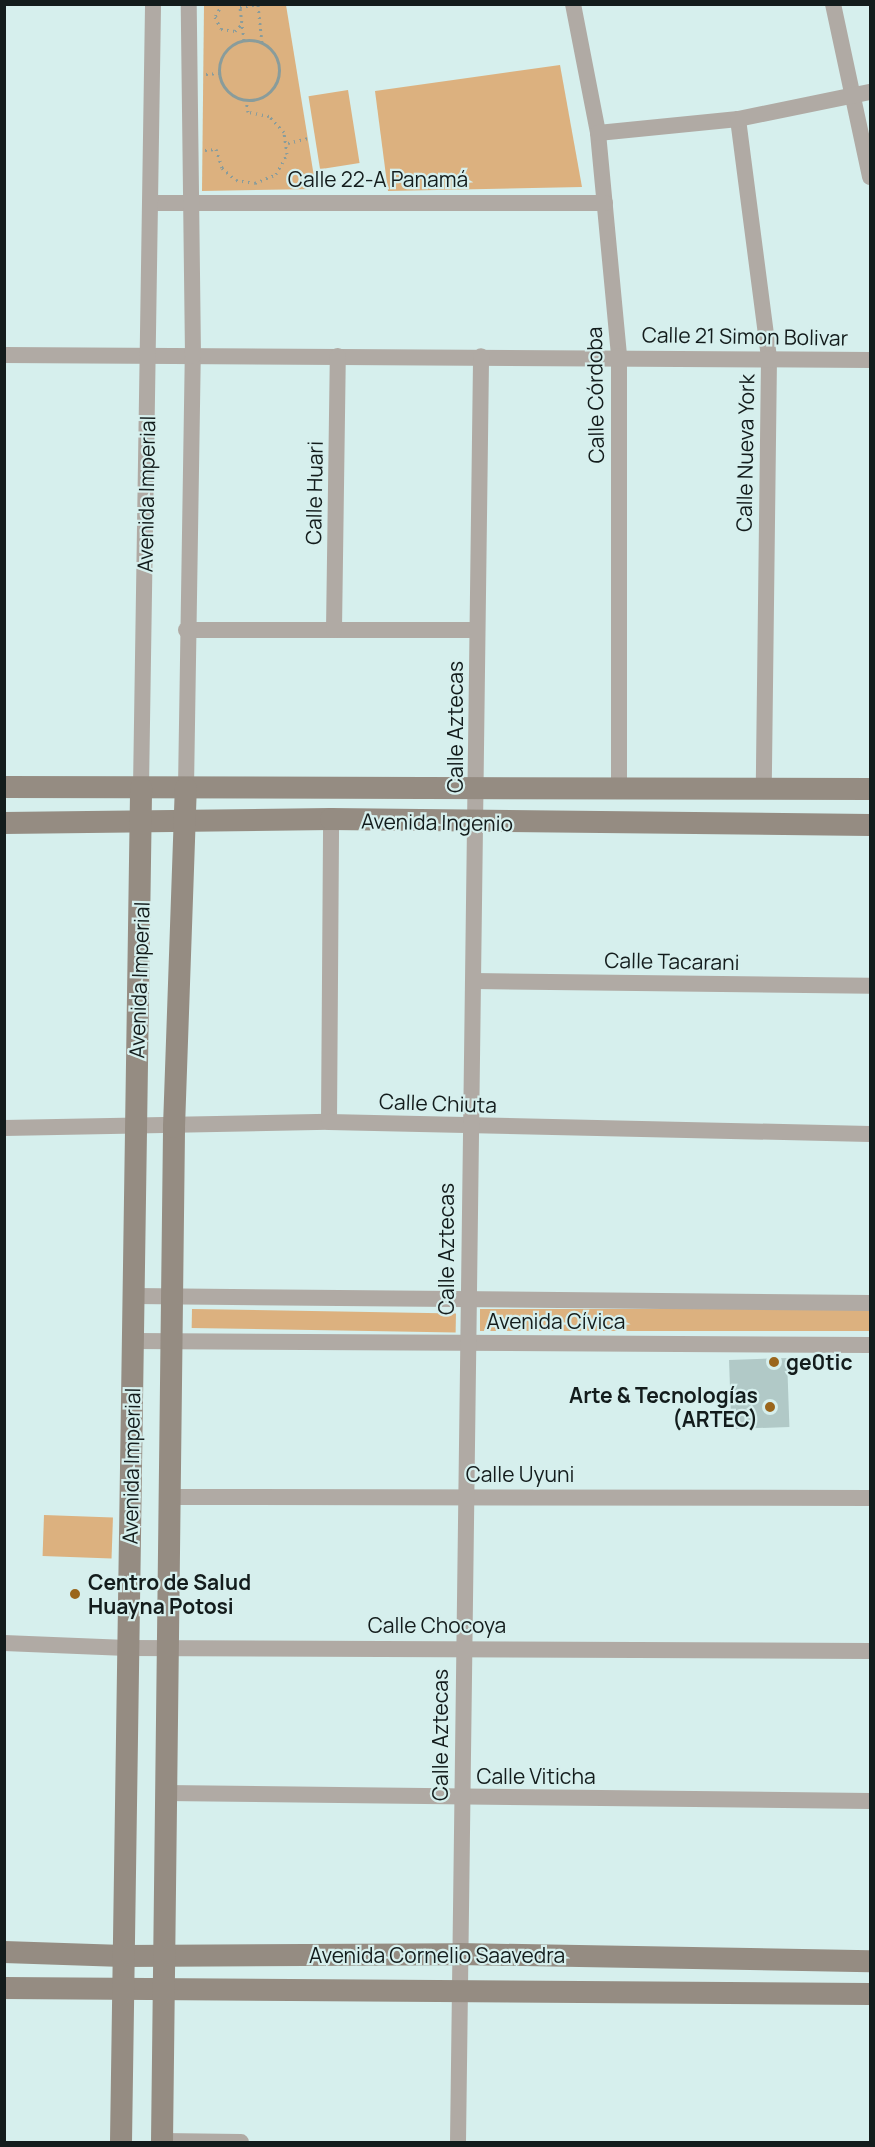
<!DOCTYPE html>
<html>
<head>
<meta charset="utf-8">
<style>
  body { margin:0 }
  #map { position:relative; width:875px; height:2147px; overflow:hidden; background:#d6efed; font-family:Manrope,sans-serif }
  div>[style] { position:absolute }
  .green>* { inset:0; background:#dcb17f; transform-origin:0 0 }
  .building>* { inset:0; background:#b1c9c7; transform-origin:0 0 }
  .path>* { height:3px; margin-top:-1.5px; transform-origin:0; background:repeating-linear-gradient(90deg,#899c9b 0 1.5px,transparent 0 6px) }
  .path>.ring { margin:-1.5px; padding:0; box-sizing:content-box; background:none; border:3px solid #899c9b; border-radius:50% }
  .street>* { height:16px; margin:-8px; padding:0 8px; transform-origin:8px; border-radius:8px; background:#b0aaa4 }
  .secondary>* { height:22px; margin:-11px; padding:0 11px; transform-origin:11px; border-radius:11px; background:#958c82 }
  .dots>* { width:16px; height:16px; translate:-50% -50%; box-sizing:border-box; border:3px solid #d6efed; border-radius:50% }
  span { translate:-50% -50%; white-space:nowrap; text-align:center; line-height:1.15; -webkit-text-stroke:4.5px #d6efed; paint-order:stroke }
  .street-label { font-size:21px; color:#131c1c }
  .poi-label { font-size:21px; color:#131c1c; font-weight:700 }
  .left { translate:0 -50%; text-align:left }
  .right { translate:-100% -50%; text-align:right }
  .frame { position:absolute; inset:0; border:6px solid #131c1c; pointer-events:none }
</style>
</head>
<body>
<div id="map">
  <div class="green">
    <div style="clip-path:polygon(204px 5px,286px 5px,316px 189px,202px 191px)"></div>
    <div style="clip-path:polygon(560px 65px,582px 187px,388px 191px,375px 91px)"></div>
    <div style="left:348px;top:90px;width:74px;height:40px;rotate:81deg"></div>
    <div style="left:192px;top:1309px;width:264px;height:19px;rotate:1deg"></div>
    <div style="left:480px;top:1309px;width:390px;height:22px"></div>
    <div style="left:44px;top:1515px;width:69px;height:41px;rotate:2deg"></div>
  </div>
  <div class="building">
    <div style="left:787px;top:1358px;width:69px;height:58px;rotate:88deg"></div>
  </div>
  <div class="path">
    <div style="left:222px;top:4px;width:15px;rotate:118deg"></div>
    <div style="left:215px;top:17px;width:13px;rotate:63deg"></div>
    <div style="left:221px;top:29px;width:14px;rotate:8deg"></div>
    <div style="left:235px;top:31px;width:10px;rotate:-45deg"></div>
    <div style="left:258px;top:5px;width:38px;rotate:84deg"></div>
    <div style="left:244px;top:40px;width:33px;rotate:-97deg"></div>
    <div style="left:240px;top:7px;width:19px;rotate:-9deg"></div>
    <div class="ring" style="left:219px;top:40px;width:57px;height:57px"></div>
    <div style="left:206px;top:74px;width:13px;rotate:-4deg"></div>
    <div style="left:288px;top:143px;width:21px;rotate:-14deg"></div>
    <div style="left:205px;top:150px;width:11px;rotate:-5deg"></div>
    <div style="left:216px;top:149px;width:20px;rotate:72deg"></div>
    <div style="left:222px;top:168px;width:18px;rotate:41deg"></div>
    <div style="left:236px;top:180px;width:19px;rotate:9deg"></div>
    <div style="left:255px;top:183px;width:23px;rotate:-23deg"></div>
    <div style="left:276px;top:174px;width:23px;rotate:-61deg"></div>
    <div style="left:287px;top:154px;width:22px;rotate:-98deg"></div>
    <div style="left:284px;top:132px;width:22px;rotate:-133deg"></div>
    <div style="left:269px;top:116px;width:21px;rotate:-169deg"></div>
    <div style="left:248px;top:112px;width:12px;rotate:-99deg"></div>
  </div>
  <div class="street">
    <div style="left:573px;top:4px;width:131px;rotate:79deg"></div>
    <div style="left:598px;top:133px;width:224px;rotate:84.6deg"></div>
    <div style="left:619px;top:356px;width:433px;rotate:90deg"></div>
    <div style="left:833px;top:4px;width:177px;rotate:77.9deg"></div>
    <div style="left:738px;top:119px;width:241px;rotate:82.6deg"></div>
    <div style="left:769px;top:358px;width:431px;rotate:90.7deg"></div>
    <div style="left:598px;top:133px;width:141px;rotate:-5.7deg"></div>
    <div style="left:738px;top:119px;width:135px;rotate:-11.6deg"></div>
    <div style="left:151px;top:203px;width:454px"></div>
    <div style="left:4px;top:355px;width:866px;rotate:0.33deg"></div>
    <div style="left:186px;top:630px;width:291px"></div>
    <div style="left:334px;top:630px;width:274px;rotate:-89.2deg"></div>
    <div style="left:141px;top:788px;width:784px;rotate:-89.12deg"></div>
    <div style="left:186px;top:788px;width:432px;rotate:-89.1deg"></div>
    <div style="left:193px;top:356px;width:352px;rotate:-90.7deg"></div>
    <div style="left:474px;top:981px;width:396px;rotate:0.7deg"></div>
    <div style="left:329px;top:1122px;width:303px;rotate:-89.6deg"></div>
    <div style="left:4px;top:1128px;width:325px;rotate:-1.1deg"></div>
    <div style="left:329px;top:1122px;width:541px;rotate:1.27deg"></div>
    <div style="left:135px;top:1296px;width:735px;rotate:0.55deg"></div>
    <div style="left:134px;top:1341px;width:736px;rotate:0.31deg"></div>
    <div style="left:169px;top:1497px;width:701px;rotate:0.08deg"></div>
    <div style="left:4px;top:1643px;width:123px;rotate:2.3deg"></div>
    <div style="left:127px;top:1648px;width:743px;rotate:0.23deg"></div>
    <div style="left:165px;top:1793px;width:705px;rotate:0.65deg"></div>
    <div style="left:162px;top:2141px;width:79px;rotate:0.7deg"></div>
    <div style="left:458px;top:2142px;width:1786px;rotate:-89.26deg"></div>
  </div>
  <div class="secondary">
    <div style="left:4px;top:787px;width:866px;rotate:0.13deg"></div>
    <div style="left:4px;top:823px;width:327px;rotate:-0.7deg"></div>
    <div style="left:331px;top:819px;width:539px;rotate:0.64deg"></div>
    <div style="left:4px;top:1952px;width:119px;rotate:1.9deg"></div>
    <div style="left:123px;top:1956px;width:335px;rotate:-0.3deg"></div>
    <div style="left:458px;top:1954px;width:412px;rotate:1deg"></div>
    <div style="left:4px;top:1988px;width:866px;rotate:0.4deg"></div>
    <div style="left:121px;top:2142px;width:1354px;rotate:-89.15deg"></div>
    <div style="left:162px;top:2142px;width:1015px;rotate:-89.32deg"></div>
    <div style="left:174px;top:1127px;width:339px;rotate:-88deg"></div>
  </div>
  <div class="dots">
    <div style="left:774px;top:1362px;background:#9a661c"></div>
    <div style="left:770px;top:1407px;background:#9a661c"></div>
    <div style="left:75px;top:1594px;background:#9a661c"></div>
  </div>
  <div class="street-label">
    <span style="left:378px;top:179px">Calle 22-A Panamá</span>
    <span style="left:745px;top:336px;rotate:1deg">Calle 21 Simon Bolivar</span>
    <span style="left:595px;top:395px;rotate:-91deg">Calle Córdoba</span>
    <span style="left:745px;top:453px;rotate:-89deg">Calle Nueva York</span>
    <span style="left:314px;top:493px;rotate:-89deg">Calle Huari</span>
    <span style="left:146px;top:494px;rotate:-89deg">Avenida Imperial</span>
    <span style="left:455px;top:727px;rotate:-90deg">Calle Aztecas</span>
    <span style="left:437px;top:822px;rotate:1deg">Avenida Ingenio</span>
    <span style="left:672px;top:961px;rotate:1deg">Calle Tacarani</span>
    <span style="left:139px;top:980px;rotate:-88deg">Avenida Imperial</span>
    <span style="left:438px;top:1103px;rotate:2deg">Calle Chiuta</span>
    <span style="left:446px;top:1249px;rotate:-90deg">Calle Aztecas</span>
    <span style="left:556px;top:1321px">Avenida Cívica</span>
    <span style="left:131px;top:1466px;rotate:-89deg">Avenida Imperial</span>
    <span style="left:520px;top:1474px">Calle Uyuni</span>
    <span style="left:437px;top:1625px">Calle Chocoya</span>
    <span style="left:440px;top:1735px;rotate:-90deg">Calle Aztecas</span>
    <span style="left:536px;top:1776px">Calle Viticha</span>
    <span style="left:437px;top:1955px">Avenida Cornelio Saavedra</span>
  </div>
  <div class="poi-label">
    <span class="left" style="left:786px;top:1362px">ge0tic</span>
    <span class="right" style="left:758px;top:1407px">Arte &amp; Tecnologías<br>(ARTEC)</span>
    <span class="left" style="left:88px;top:1594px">Centro de Salud<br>Huayna Potosi</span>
  </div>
  <div class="frame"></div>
</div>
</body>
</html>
